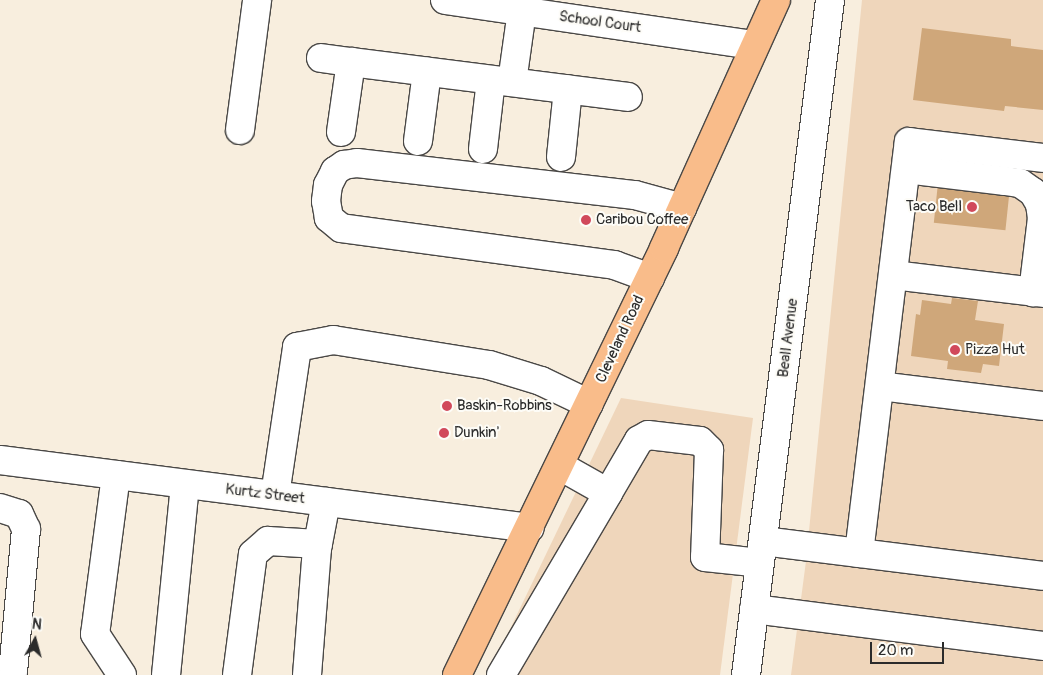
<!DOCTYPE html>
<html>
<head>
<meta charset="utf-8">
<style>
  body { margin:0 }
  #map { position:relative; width:1043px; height:675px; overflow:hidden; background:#f8eede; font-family:Pangolin,sans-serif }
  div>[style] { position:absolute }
  .built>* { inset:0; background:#efd6bb }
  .building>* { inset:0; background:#cfa77a; transform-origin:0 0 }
  .roads { filter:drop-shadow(1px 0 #4a4846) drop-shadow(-1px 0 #4a4846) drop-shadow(0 1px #4a4846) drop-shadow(0 -1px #4a4846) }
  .minor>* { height:28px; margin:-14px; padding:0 14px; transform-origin:14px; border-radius:14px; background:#fff }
  .major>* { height:28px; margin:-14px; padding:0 14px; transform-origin:14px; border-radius:14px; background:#f9bc8a }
  .dots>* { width:14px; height:14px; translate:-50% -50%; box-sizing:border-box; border:2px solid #fdfcf7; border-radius:50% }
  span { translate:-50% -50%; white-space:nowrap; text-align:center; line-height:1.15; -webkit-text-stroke:4px #fdfcf7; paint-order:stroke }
  .street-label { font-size:15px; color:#2b2b2b }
  .poi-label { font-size:15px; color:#2b2b2b }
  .right { translate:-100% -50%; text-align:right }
  .left { translate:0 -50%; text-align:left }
  .north { position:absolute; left:10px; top:615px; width:50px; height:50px; -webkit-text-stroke:4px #fdfcf7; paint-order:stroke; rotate:7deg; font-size:14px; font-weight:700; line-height:20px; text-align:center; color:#2b2b2b }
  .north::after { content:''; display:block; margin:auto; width:18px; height:22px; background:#2b2b2b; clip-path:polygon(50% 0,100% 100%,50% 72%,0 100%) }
  .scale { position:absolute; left:870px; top:642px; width:74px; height:22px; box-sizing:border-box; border:2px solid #2b2b2b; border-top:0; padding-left:6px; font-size:15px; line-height:18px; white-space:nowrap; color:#2b2b2b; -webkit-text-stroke:4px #fdfcf7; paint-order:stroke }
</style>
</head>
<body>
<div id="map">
  <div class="built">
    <div style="clip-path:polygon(862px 0,1043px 0,1043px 675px,791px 675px,806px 561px)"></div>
    <div style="clip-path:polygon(621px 398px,753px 418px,720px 675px,488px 675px)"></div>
  </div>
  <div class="building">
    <div style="clip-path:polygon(922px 28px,1011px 39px,1011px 46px,1043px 50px,1043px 110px,1005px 106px,1004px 111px,913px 100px)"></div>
    <div style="left:938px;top:183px;width:72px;height:40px;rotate:6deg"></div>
    <div style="clip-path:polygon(952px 298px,978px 301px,975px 320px,1004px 324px,999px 366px,983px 364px,981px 373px,947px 369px,948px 361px,911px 356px,916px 314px,920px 315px,922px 300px,951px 304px)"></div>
  </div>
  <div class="roads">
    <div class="minor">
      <div style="left:445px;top:0;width:312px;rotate:8.3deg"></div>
      <div style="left:321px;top:58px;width:30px;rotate:8deg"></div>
      <div style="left:512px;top:82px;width:72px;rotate:-82deg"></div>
      <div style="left:240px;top:130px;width:131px;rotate:-82.5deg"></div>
      <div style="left:341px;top:132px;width:71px;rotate:-81.9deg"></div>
      <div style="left:351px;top:62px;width:279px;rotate:7.2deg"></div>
      <div style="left:418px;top:141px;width:70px;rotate:-82.6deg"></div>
      <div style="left:483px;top:149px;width:69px;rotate:-83.4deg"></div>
      <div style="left:561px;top:157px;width:68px;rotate:-84.1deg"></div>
      <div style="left:906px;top:169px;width:100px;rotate:6.9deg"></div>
      <div style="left:1005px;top:181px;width:15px;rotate:8deg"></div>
      <div style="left:1020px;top:183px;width:16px;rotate:35deg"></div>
      <div style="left:1033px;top:192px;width:14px;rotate:60deg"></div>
      <div style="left:1040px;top:204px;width:14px;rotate:82deg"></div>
      <div style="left:1042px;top:218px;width:75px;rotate:96.9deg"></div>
      <div style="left:893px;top:275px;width:151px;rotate:6.8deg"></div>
      <div style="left:650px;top:278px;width:37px;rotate:-160deg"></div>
      <div style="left:615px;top:265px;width:276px;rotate:-172.3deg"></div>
      <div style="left:341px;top:228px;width:16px;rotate:-140deg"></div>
      <div style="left:329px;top:218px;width:17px;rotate:-100deg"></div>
      <div style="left:326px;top:201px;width:16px;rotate:-83deg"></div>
      <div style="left:328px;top:185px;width:16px;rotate:-63deg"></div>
      <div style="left:335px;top:171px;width:11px;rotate:-34deg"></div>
      <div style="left:344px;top:165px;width:13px;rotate:-9deg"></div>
      <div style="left:357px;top:163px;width:280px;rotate:6.6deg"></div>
      <div style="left:635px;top:195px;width:49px;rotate:15.5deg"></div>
      <div style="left:880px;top:386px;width:164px;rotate:7deg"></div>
      <div style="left:0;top:460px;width:534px;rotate:7.31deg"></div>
      <div style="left:116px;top:475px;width:160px;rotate:97.5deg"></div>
      <div style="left:95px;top:634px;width:49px;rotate:56.6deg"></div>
      <div style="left:608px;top:493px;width:61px;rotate:-59.7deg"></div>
      <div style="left:639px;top:440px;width:10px;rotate:-29deg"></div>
      <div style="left:648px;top:435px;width:52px;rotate:6.6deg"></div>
      <div style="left:700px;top:441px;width:13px;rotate:45deg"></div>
      <div style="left:709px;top:450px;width:107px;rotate:92.1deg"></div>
      <div style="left:705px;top:557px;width:55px;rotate:6.2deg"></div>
      <div style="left:275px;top:495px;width:150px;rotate:-81.5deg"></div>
      <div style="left:297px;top:347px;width:37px;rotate:-11deg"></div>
      <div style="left:333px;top:340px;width:158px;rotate:9.1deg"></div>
      <div style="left:489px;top:365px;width:54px;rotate:17.1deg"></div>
      <div style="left:541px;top:381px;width:53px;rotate:25.6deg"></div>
      <div style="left:0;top:508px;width:20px;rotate:18deg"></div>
      <div style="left:19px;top:514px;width:17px;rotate:65deg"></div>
      <div style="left:26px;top:529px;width:143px;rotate:95.2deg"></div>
      <div style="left:763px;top:541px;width:282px;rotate:7.1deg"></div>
      <div style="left:859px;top:553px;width:414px;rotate:-83.1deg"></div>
      <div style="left:909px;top:142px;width:135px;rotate:6.8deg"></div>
      <div style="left:754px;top:609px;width:291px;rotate:7.3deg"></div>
      <div style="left:166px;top:675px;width:192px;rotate:-84.3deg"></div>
      <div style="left:237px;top:675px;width:122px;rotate:-82.5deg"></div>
      <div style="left:253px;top:554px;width:20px;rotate:-41deg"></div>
      <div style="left:268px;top:541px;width:50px;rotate:3.4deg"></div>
      <div style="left:307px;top:675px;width:126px;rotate:-85.5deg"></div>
      <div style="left:317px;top:549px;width:48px;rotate:-79.2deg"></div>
      <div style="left:501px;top:675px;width:211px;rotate:-59.5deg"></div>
      <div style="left:608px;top:493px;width:55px;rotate:-150.6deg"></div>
      <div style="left:746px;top:675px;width:680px;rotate:-82.91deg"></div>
    </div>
    <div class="major">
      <div style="left:457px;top:675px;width:475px;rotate:-64.1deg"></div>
      <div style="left:664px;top:248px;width:272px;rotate:-65.7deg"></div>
    </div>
  </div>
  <div class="dots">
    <div style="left:972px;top:207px;background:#d1495b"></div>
    <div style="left:586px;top:220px;background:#d1495b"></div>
    <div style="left:955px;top:350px;background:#d1495b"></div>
    <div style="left:447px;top:406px;background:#d1495b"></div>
    <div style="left:444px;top:433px;background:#d1495b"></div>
  </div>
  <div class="street-label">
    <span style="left:600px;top:22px;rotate:8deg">School Court</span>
    <span style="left:788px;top:338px;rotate:-83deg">Beall Avenue</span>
    <span style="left:620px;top:339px;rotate:-65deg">Cleveland Road</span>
    <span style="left:265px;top:494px;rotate:7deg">Kurtz Street</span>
  </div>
  <div class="poi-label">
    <span class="right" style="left:962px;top:207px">Taco Bell</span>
    <span class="left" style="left:596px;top:220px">Caribou Coffee</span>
    <span class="left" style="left:965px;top:350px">Pizza Hut</span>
    <span class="left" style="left:457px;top:406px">Baskin-Robbins</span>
    <span class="left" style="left:454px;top:433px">Dunkin'</span>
  </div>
  <div class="north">N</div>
  <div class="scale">20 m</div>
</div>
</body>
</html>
